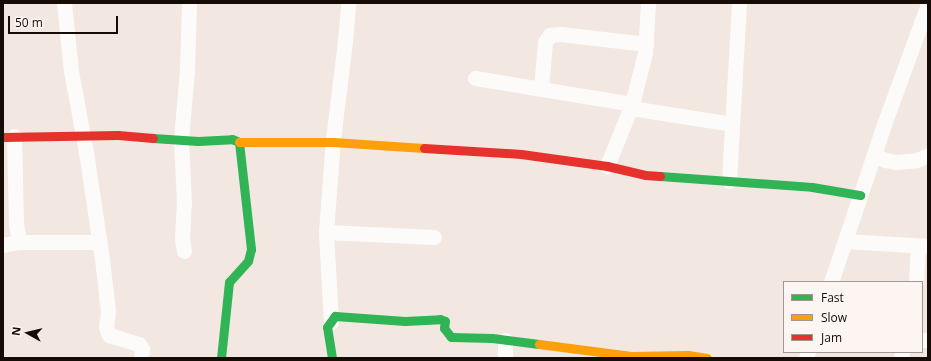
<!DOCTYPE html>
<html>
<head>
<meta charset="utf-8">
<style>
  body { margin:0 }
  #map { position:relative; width:931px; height:361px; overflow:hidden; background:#f2e7e1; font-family:"Open Sans",sans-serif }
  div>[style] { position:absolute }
  .street>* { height:15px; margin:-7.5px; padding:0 7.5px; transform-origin:7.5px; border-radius:7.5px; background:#fdfbfa }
  .fast>* { height:9px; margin:-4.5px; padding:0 4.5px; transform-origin:4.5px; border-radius:4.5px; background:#30b455 }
  .slow>* { height:9px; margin:-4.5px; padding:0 4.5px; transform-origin:4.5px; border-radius:4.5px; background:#ff9f0a }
  .jam>* { height:9px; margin:-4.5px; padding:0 4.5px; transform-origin:4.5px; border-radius:4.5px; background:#e5322d }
  span { translate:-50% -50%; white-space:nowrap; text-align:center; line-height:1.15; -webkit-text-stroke:4px #fcf5f1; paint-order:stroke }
  .frame { position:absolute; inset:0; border:4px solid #170b06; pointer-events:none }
  .legend { position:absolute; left:783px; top:281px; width:140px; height:72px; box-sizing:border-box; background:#fcf5f1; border:1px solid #a09793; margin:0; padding:5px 7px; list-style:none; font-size:12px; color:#170b06 }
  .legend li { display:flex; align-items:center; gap:8px; height:20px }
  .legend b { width:20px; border:1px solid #a09793 }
  .north { position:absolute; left:8px; top:313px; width:40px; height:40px; -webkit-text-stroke:3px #fcf5f1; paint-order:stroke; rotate:278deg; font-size:11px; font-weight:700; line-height:16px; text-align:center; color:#170b06 }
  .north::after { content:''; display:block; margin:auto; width:14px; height:18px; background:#170b06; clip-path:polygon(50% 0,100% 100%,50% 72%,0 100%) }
  .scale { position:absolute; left:8px; top:16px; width:110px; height:18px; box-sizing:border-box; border:2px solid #170b06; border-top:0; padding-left:5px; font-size:12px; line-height:14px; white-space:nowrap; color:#170b06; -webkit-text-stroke:3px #fcf5f1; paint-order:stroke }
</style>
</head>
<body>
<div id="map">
  <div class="street">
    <div style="left:64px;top:3px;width:68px;rotate:84.1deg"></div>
    <div style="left:71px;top:71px;width:82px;rotate:79.5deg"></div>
    <div style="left:86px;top:152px;width:108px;rotate:81.5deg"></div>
    <div style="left:102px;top:259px;width:52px;rotate:83.4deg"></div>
    <div style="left:108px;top:311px;width:16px;rotate:97deg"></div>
    <div style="left:106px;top:327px;width:9px;rotate:69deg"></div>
    <div style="left:109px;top:335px;width:31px;rotate:17deg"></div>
    <div style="left:139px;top:344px;width:6px;rotate:59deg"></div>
    <div style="left:142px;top:349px;width:9px;rotate:96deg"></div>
    <div style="left:475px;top:78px;width:159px;rotate:9.4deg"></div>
    <div style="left:541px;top:89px;width:47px;rotate:-85.1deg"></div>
    <div style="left:545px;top:42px;width:9px;rotate:-54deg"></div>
    <div style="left:550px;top:35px;width:10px;rotate:-6deg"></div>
    <div style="left:560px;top:34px;width:87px;rotate:6.6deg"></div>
    <div style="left:631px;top:108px;width:102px;rotate:9deg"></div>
    <div style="left:14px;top:136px;width:87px;rotate:88.7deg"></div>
    <div style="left:16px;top:223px;width:19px;rotate:81deg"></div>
    <div style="left:874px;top:155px;width:12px;rotate:24deg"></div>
    <div style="left:885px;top:160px;width:11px;rotate:10deg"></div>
    <div style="left:896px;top:162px;width:21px;rotate:-5deg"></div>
    <div style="left:917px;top:160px;width:12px;rotate:-24deg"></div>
    <div style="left:607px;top:166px;width:67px;rotate:-68deg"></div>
    <div style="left:632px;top:104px;width:53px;rotate:-75.7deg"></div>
    <div style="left:645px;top:53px;width:50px;rotate:-86.6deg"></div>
    <div style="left:729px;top:181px;width:178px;rotate:-86.8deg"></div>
    <div style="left:326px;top:232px;width:108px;rotate:2.7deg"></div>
    <div style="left:845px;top:241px;width:83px;rotate:3.4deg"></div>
    <div style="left:3px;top:245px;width:16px;rotate:-11deg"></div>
    <div style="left:19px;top:242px;width:80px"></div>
    <div style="left:184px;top:251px;width:13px;rotate:-99deg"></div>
    <div style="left:182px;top:238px;width:35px;rotate:-87deg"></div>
    <div style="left:184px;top:203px;width:64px;rotate:-92.7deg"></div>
    <div style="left:181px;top:139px;width:68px;rotate:-85deg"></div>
    <div style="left:187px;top:71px;width:68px;rotate:-88.3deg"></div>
    <div style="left:831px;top:282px;width:172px;rotate:-71.4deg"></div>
    <div style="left:886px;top:119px;width:122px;rotate:-69.9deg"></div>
    <div style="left:916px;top:282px;width:35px;rotate:-87deg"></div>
    <div style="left:331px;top:322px;width:90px;rotate:-93.2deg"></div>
    <div style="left:326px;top:232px;width:93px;rotate:-85.7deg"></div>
    <div style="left:333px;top:139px;width:99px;rotate:-83deg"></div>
    <div style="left:345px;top:41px;width:38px;rotate:-85deg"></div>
    <div style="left:922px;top:340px;width:6px"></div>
    <div style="left:505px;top:358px;width:18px;rotate:-90deg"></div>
    <div style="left:806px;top:358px;width:6px;rotate:-72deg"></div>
    <div style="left:901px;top:358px;width:6px;rotate:-81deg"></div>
  </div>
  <div class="fast">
    <div style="left:153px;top:138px;width:45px;rotate:3.8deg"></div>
    <div style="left:198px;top:141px;width:34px;rotate:-3deg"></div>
    <div style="left:232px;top:139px;width:8px;rotate:23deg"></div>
    <div style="left:239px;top:142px;width:108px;rotate:83.6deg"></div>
    <div style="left:251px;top:249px;width:12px;rotate:104deg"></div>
    <div style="left:248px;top:261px;width:28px;rotate:132deg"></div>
    <div style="left:229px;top:282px;width:76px;rotate:96deg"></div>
    <div style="left:660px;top:176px;width:152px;rotate:4.1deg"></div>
    <div style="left:812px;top:187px;width:49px;rotate:9.5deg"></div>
    <div style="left:332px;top:358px;width:31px;rotate:-99deg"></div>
    <div style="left:327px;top:327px;width:14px;rotate:-54deg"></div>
    <div style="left:335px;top:316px;width:70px;rotate:4.1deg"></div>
    <div style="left:405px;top:321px;width:35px;rotate:-3deg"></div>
    <div style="left:440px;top:319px;width:5px;rotate:22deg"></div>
    <div style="left:445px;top:321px;width:7px;rotate:98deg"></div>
    <div style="left:444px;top:328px;width:11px;rotate:52deg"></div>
    <div style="left:451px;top:337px;width:41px;rotate:1.4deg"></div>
    <div style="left:492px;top:338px;width:47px;rotate:7.3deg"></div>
  </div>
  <div class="slow">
    <div style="left:239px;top:142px;width:94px"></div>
    <div style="left:333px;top:142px;width:91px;rotate:3.8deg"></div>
    <div style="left:539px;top:344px;width:93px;rotate:7.4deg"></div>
    <div style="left:631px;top:356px;width:57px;rotate:-1deg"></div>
    <div style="left:688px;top:355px;width:19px;rotate:9deg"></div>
  </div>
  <div class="jam">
    <div style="left:3px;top:137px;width:115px;rotate:-1deg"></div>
    <div style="left:118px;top:135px;width:35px;rotate:5deg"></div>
    <div style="left:424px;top:148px;width:97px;rotate:3.5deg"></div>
    <div style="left:521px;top:154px;width:87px;rotate:7.9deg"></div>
    <div style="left:607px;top:166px;width:39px;rotate:13deg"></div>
    <div style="left:645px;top:175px;width:15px;rotate:4deg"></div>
  </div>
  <div class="frame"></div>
  <ul class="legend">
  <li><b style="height:5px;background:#30b455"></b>Fast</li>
  <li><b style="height:5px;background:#ff9f0a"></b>Slow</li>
  <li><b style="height:5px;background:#e5322d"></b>Jam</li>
  </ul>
  <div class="north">N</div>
  <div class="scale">50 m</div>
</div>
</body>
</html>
